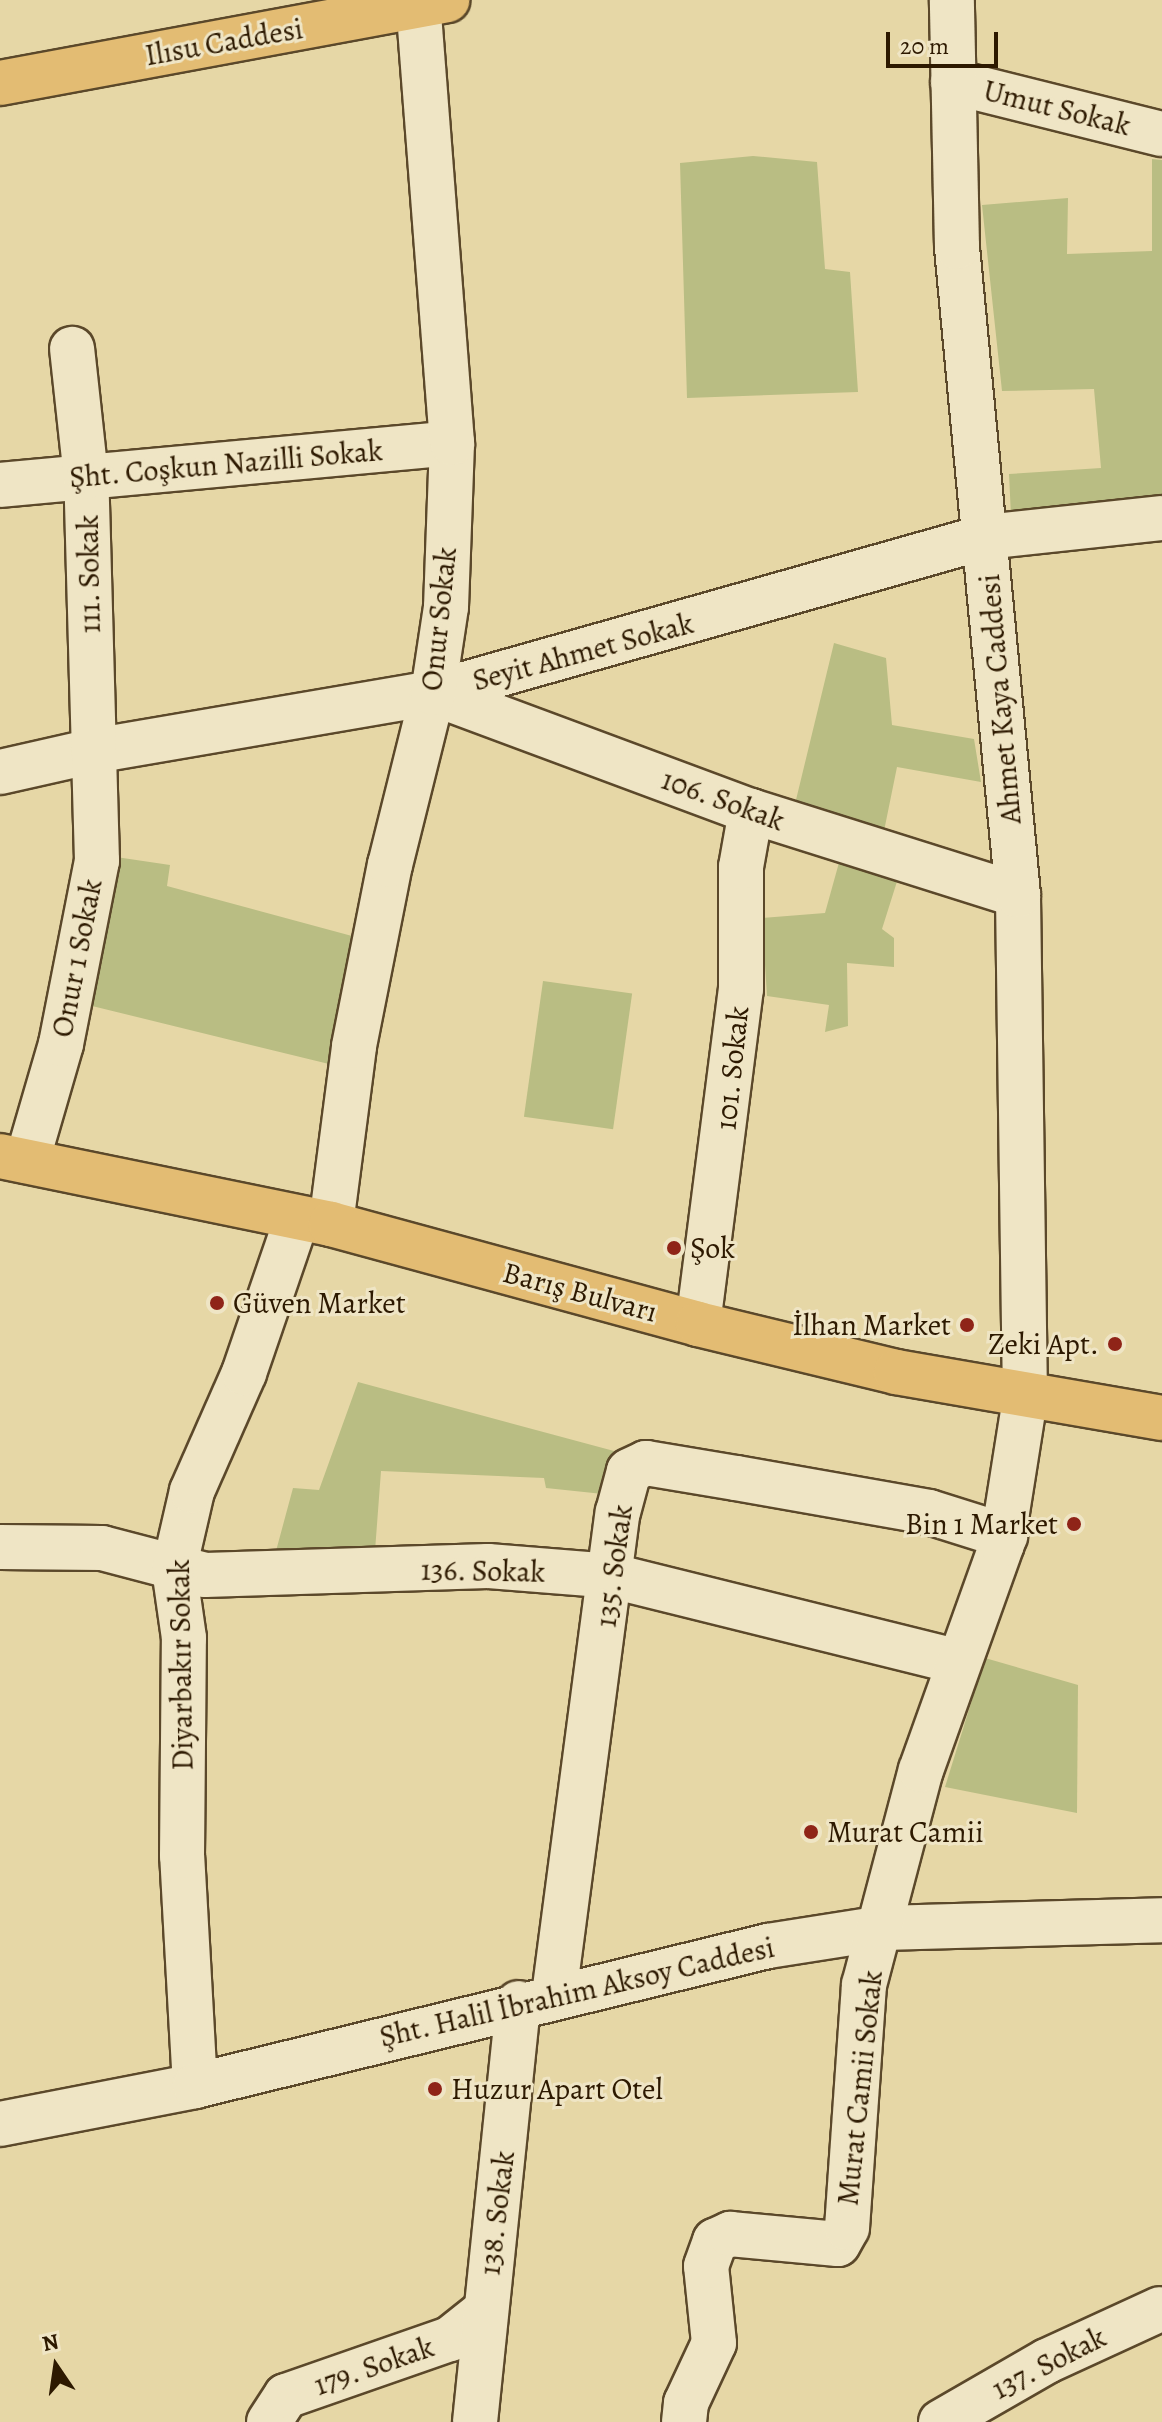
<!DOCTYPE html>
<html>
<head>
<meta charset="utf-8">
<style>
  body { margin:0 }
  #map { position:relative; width:1162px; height:2422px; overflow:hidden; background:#e6d7a6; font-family:Alegreya,serif }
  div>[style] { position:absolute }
  .green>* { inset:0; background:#b9bd83; transform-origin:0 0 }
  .roads { filter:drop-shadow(2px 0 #5b482a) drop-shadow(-2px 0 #5b482a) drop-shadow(0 2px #5b482a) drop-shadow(0 -2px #5b482a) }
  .minor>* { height:44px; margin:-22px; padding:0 22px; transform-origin:22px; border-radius:22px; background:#efe5c5 }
  .major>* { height:44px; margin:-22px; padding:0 22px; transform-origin:22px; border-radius:22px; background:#e3bc73 }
  .dots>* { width:22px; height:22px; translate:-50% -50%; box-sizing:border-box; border:4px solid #efe5c5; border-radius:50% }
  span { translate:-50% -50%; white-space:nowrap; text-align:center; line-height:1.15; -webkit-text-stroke:6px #efe5c5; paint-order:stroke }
  .street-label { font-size:30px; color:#2d1900 }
  .poi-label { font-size:30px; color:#2d1900 }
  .left { translate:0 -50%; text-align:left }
  .right { translate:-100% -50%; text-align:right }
  .north { position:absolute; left:16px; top:2326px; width:80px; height:80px; -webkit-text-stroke:6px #efe5c5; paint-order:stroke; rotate:347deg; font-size:22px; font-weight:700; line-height:32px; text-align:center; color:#2d1900 }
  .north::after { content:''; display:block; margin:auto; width:28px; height:36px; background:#2d1900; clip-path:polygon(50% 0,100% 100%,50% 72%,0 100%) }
  .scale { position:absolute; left:886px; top:32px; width:112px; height:36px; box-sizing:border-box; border:4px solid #2d1900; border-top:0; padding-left:10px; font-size:24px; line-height:28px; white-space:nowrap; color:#2d1900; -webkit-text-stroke:6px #efe5c5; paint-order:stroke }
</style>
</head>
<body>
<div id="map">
  <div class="green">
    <div style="clip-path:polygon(753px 156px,817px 162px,825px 269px,850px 272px,858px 392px,687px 398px,680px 163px)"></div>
    <div style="clip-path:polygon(1152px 159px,1162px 160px,1162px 500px,1011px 516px,1009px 474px,1101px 468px,1094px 389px,1002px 391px,982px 205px,1068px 198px,1067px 254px,1152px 251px)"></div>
    <div style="clip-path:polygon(834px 643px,886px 658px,892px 725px,974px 739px,981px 782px,897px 767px,884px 831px,795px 804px)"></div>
    <div style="clip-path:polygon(116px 857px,170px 865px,167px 886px,352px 936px,329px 1064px,88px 1005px)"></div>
    <div style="clip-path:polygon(840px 859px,900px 872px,882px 929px,894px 938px,894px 967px,847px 963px,848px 1026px,825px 1032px,829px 1005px,767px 996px,762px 918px,825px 913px)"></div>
    <div style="left:543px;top:981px;width:90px;height:137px;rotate:8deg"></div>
    <div style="clip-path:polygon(358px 1382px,614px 1451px,603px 1494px,546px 1488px,544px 1478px,381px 1471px,375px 1551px,276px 1551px,293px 1488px,319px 1490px)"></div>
    <div style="clip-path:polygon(985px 1658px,1078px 1685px,1077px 1813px,945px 1787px)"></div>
  </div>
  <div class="roads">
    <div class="minor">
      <div style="left:953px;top:82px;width:215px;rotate:14deg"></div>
      <div style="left:0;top:485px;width:454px;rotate:-5.3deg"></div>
      <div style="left:433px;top:693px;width:339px;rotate:20.4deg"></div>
      <div style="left:751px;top:811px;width:280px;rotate:17.5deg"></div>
      <div style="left:0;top:772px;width:95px;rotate:-12.7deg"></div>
      <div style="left:93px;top:751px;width:345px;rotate:-9.7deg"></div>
      <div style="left:433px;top:693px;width:574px;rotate:-15.78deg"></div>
      <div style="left:985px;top:537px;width:178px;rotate:-6.1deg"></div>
      <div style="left:27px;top:1161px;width:122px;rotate:-73.8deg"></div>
      <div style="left:61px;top:1044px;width:187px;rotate:-78.9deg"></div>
      <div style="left:97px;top:861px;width:384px;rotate:-91.6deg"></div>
      <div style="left:86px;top:477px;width:129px;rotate:-96.2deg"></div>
      <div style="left:331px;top:1224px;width:179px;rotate:-82.6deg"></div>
      <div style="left:354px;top:1046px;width:185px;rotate:-78.8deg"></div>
      <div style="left:390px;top:865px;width:177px;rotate:-76deg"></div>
      <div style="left:433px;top:693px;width:87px;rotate:-81.4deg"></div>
      <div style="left:446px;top:607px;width:164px;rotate:-87.9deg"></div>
      <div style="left:452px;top:443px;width:438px;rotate:-94.4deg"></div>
      <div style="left:698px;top:1324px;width:338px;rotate:-82.7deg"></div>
      <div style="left:741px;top:989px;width:122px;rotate:-90deg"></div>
      <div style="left:741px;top:867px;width:57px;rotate:-79.9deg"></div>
      <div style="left:0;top:1547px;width:102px;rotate:0.6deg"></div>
      <div style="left:102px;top:1548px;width:106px;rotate:14.7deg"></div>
      <div style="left:205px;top:1575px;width:283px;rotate:-1.8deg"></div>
      <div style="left:488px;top:1566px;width:124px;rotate:4.6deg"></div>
      <div style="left:612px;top:1576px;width:357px;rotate:13.9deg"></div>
      <div style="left:554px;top:1995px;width:487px;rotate:-82.5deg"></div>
      <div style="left:618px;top:1512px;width:42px;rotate:-75deg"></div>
      <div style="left:629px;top:1471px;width:19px;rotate:-25deg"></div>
      <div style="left:646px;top:1463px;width:91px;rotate:9.5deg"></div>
      <div style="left:736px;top:1478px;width:196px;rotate:10deg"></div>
      <div style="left:929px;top:1512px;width:80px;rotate:17.5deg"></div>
      <div style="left:195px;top:2086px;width:230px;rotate:-93.2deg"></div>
      <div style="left:182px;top:1856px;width:218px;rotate:-89.5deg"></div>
      <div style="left:184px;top:1638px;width:70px;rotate:-98.2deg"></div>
      <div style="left:174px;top:1569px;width:80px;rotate:-77deg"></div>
      <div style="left:192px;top:1491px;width:129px;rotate:-66.2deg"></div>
      <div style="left:244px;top:1373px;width:164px;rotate:-71.1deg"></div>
      <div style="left:0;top:2124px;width:199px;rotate:-11deg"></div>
      <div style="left:195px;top:2086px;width:590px;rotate:-13.73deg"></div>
      <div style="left:768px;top:1946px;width:116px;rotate:-8.9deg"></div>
      <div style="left:883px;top:1928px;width:279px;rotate:-1.6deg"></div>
      <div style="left:269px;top:2422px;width:31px;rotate:-57deg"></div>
      <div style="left:286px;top:2396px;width:174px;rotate:-19.2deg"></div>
      <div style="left:450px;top:2339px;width:45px;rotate:-38.7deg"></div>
      <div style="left:475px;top:2422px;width:421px;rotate:-84.1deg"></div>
      <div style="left:684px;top:2422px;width:19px;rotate:-84deg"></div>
      <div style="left:686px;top:2403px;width:66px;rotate:-65deg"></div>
      <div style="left:714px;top:2343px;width:77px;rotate:-95.9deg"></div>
      <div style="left:706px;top:2266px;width:27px;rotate:-70deg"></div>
      <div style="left:715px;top:2241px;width:17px;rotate:-25deg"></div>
      <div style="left:730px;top:2234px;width:108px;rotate:5.3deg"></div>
      <div style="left:838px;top:2244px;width:18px;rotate:-61deg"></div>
      <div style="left:847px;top:2228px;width:244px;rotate:-86deg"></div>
      <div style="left:864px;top:1985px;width:222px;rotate:-75.2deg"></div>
      <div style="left:921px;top:1770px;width:240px;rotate:-70.3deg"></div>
      <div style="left:1002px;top:1544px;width:148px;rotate:-81deg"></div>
      <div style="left:1025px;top:1398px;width:503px;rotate:-90.8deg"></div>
      <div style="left:1018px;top:895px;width:651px;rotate:-95.38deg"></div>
      <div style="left:957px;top:247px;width:247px;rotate:-91.2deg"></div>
      <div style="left:941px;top:2422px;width:122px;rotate:-29.9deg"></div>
      <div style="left:1047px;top:2361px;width:124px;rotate:-24.7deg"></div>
    </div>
    <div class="major">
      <div style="left:0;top:83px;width:455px;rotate:-10.5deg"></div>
      <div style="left:0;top:1156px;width:338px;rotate:11.6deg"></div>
      <div style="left:331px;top:1224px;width:380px;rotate:15.2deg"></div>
      <div style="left:698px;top:1324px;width:204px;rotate:13.6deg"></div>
      <div style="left:896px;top:1372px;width:270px;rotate:9.8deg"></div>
    </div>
  </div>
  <div class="dots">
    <div style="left:674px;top:1248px;background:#8f2418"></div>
    <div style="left:217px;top:1303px;background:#8f2418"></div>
    <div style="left:967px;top:1325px;background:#8f2418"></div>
    <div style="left:1115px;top:1344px;background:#8f2418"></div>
    <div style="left:1074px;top:1524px;background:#8f2418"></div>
    <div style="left:811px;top:1832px;background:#8f2418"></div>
    <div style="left:435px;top:2089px;background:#8f2418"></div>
  </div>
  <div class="street-label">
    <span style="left:224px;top:42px;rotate:-10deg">Ilısu Caddesi</span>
    <span style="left:1057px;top:108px;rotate:14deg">Umut Sokak</span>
    <span style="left:226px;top:464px;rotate:-5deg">Şht. Coşkun Nazilli Sokak</span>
    <span style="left:89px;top:574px;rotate:-91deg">111. Sokak</span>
    <span style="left:439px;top:619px;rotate:-84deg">Onur Sokak</span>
    <span style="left:583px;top:652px;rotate:-15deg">Seyit Ahmet Sokak</span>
    <span style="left:1000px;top:699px;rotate:-95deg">Ahmet Kaya Caddesi</span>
    <span style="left:723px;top:800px;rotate:20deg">106. Sokak</span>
    <span style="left:77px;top:958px;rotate:-79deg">Onur 1 Sokak</span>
    <span style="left:732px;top:1068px;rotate:-84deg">101. Sokak</span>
    <span style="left:580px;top:1292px;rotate:15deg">Barış Bulvarı</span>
    <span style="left:614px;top:1566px;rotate:-82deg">135. Sokak</span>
    <span style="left:483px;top:1571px;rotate:1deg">136. Sokak</span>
    <span style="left:181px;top:1665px;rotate:-91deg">Diyarbakır Sokak</span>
    <span style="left:577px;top:1992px;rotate:-13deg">Şht. Halil İbrahim Aksoy Caddesi</span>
    <span style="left:860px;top:2088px;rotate:-84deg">Murat Camii Sokak</span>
    <span style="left:497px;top:2213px;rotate:-83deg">138. Sokak</span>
    <span style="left:1049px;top:2363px;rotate:-27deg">137. Sokak</span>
    <span style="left:374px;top:2366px;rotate:-19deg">179. Sokak</span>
  </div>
  <div class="poi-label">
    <span class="left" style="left:690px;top:1248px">Şok</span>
    <span class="left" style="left:233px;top:1303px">Güven Market</span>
    <span class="right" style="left:951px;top:1325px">İlhan Market</span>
    <span class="right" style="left:1099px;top:1344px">Zeki Apt.</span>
    <span class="right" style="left:1058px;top:1524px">Bin 1 Market</span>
    <span class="left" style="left:827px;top:1832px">Murat Camii</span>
    <span class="left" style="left:451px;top:2089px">Huzur Apart Otel</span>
  </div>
  <div class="north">N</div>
  <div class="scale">20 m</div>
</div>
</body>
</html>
